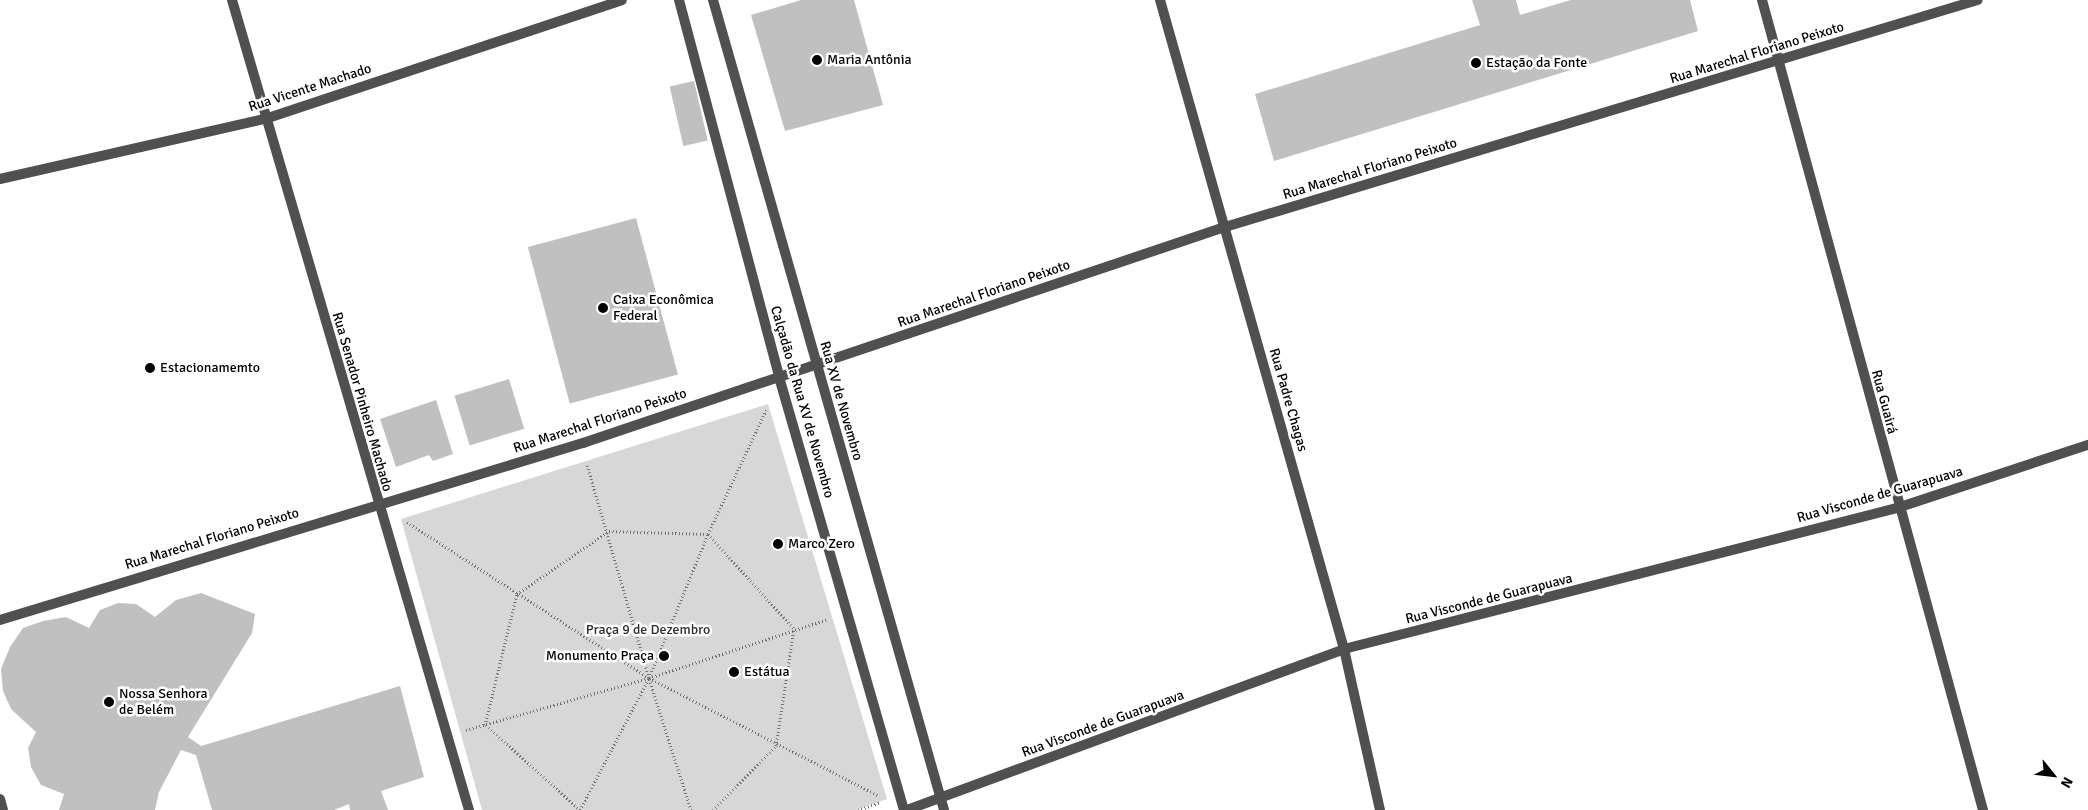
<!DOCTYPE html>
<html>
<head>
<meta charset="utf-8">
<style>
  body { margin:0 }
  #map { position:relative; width:2088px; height:810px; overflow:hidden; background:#fff; font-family:Signika,sans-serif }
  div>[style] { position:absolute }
  .green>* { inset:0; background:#d7d7d7 }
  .building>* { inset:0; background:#c0c0c0; transform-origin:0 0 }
  .path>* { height:3px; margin-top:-1.5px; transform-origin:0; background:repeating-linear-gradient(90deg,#727272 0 1px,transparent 0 3.5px) }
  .pedestrian>* { height:10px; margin:-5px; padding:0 5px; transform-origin:5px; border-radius:5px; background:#505050 }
  .minor>* { height:10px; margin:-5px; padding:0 5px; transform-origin:5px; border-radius:5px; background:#505050 }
  .tertiary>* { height:10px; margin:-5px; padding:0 5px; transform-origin:5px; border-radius:5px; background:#505050 }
  .dots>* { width:14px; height:14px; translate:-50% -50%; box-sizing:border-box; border:2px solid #fff; border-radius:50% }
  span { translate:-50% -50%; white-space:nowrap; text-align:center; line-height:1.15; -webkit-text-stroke:5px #fff; paint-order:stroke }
  .street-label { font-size:14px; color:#000 }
  .poi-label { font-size:14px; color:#000 }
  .left { translate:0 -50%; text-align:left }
  .right { translate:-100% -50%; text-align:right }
  .park-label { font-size:14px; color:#2e2e2e }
  .north { position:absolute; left:2028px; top:750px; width:50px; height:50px; -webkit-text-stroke:4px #fff; paint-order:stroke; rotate:119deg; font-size:14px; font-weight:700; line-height:20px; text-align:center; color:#000 }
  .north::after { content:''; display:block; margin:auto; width:18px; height:22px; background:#000; clip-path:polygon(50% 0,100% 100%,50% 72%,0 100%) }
</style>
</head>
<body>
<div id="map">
  <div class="green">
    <div style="clip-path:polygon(768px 404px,887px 799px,856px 810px,482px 810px,401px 519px)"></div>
  </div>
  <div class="building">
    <div style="clip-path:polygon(801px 0,854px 0,883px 105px,785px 131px,751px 15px)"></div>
    <div style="clip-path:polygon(1472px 0,1516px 0,1520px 15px,1571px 0,1690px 0,1698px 31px,1274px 161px,1255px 94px,1480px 25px)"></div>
    <div style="left:694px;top:81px;width:61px;height:25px;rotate:77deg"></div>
    <div style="left:636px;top:218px;width:162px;height:112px;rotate:75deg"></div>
    <div style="left:509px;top:379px;width:52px;height:57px;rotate:73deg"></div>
    <div style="clip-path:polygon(436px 400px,453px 454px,433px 461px,429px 455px,396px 467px,380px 419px)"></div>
    <div style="clip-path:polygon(201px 593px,255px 614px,252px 633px,188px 737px,201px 746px,400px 686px,424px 777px,381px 791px,388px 810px,350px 810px,349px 804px,334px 810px,212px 810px,196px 755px,181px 750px,159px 792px,155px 810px,59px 810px,64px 794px,41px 785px,31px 767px,28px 748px,36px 732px,11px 709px,3px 691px,1px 669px,10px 647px,23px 628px,43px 621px,66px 617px,89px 628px,100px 610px,118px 603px,136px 604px,155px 617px,176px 600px)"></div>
  </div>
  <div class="path">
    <div style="left:407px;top:522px;width:288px;rotate:32.8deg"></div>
    <div style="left:649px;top:678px;width:156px;rotate:-67.7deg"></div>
    <div style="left:708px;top:534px;width:137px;rotate:-64.9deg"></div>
    <div style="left:485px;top:725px;width:135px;rotate:-76.3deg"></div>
    <div style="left:517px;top:594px;width:112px;rotate:-34.4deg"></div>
    <div style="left:609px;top:531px;width:99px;rotate:1.7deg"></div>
    <div style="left:708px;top:534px;width:128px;rotate:47.8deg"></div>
    <div style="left:486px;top:725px;width:127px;rotate:42.1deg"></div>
    <div style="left:466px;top:730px;width:190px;rotate:-15.9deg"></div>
    <div style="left:649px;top:678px;width:188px;rotate:-18.2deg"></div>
    <div style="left:580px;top:810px;width:149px;rotate:-62.4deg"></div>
    <div style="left:649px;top:678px;width:223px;rotate:-106.2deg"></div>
    <div style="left:691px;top:810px;width:139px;rotate:-107.7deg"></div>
    <div style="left:649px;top:678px;width:257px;rotate:27.1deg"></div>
    <div style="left:713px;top:810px;width:90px;rotate:-45.5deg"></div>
    <div style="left:776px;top:746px;width:118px;rotate:-81.3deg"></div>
    <div style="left:858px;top:810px;width:24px;rotate:-19deg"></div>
  </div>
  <div class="pedestrian">
    <div style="left:679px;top:0;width:390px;rotate:75.1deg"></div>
    <div style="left:779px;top:377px;width:451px;rotate:73.9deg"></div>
  </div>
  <div class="minor">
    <div style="left:232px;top:0;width:844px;rotate:73.69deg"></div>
    <div style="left:713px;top:0;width:842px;rotate:74.08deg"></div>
    <div style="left:0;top:179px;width:272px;rotate:-12.8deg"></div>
    <div style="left:265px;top:119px;width:376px;rotate:-18.4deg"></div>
    <div style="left:0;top:620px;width:609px;rotate:-16.89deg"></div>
    <div style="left:583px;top:443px;width:677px;rotate:-18.6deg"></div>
    <div style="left:1225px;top:227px;width:786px;rotate:-16.78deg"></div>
    <div style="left:0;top:799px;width:11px;rotate:75deg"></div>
    <div style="left:907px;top:810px;width:466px;rotate:-20.2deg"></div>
    <div style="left:1344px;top:649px;width:571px;rotate:-14.3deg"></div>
    <div style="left:1897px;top:508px;width:201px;rotate:-18.3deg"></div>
  </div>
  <div class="tertiary">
    <div style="left:1160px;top:0;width:675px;rotate:74.17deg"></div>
    <div style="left:1344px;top:649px;width:165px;rotate:77.4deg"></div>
    <div style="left:1762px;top:0;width:840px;rotate:74.74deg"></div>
  </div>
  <div class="dots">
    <div style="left:817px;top:60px;background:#000"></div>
    <div style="left:1476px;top:63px;background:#000"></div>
    <div style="left:603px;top:308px;background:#000"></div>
    <div style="left:150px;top:368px;background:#000"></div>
    <div style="left:778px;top:544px;background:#000"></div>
    <div style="left:664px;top:656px;background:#000"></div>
    <div style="left:734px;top:672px;background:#000"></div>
    <div style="left:109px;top:702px;background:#000"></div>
  </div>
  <div class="street-label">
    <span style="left:1757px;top:53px;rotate:-17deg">Rua Marechal Floriano Peixoto</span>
    <span style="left:310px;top:88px;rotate:-18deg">Rua Vicente Machado</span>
    <span style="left:1370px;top:169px;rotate:-17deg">Rua Marechal Floriano Peixoto</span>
    <span style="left:984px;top:294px;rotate:-19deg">Rua Marechal Floriano Peixoto</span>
    <span style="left:1288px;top:400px;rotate:74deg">Rua Padre Chagas</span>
    <span style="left:841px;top:401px;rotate:74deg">Rua XV de Novembro</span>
    <span style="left:362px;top:402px;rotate:74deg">Rua Senador Pinheiro Machado</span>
    <span style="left:802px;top:402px;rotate:74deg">Calçadão da Rua XV de Novembro</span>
    <span style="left:1884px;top:402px;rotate:75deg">Rua Guairá</span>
    <span style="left:600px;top:421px;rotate:-18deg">Rua Marechal Floriano Peixoto</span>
    <span style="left:1880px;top:495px;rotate:-16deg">Rua Visconde de Guarapuava</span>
    <span style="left:212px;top:539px;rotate:-17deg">Rua Marechal Floriano Peixoto</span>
    <span style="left:1489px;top:599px;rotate:-14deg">Rua Visconde de Guarapuava</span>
    <span style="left:1103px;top:724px;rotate:-20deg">Rua Visconde de Guarapuava</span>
  </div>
  <div class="poi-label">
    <span class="left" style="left:827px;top:60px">Maria Antônia</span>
    <span class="left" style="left:1486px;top:63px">Estação da Fonte</span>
    <span class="left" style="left:613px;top:308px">Caixa Econômica<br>Federal</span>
    <span class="left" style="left:160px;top:368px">Estacionamemto</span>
    <span class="left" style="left:788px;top:544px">Marco Zero</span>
    <span class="right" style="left:654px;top:656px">Monumento Praça</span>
    <span class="left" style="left:744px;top:672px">Estátua</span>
    <span class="left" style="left:119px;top:702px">Nossa Senhora<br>de Belém</span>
  </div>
  <div class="park-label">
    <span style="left:648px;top:630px">Praça 9 de Dezembro</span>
  </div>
  <div class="north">N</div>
</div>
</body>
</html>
